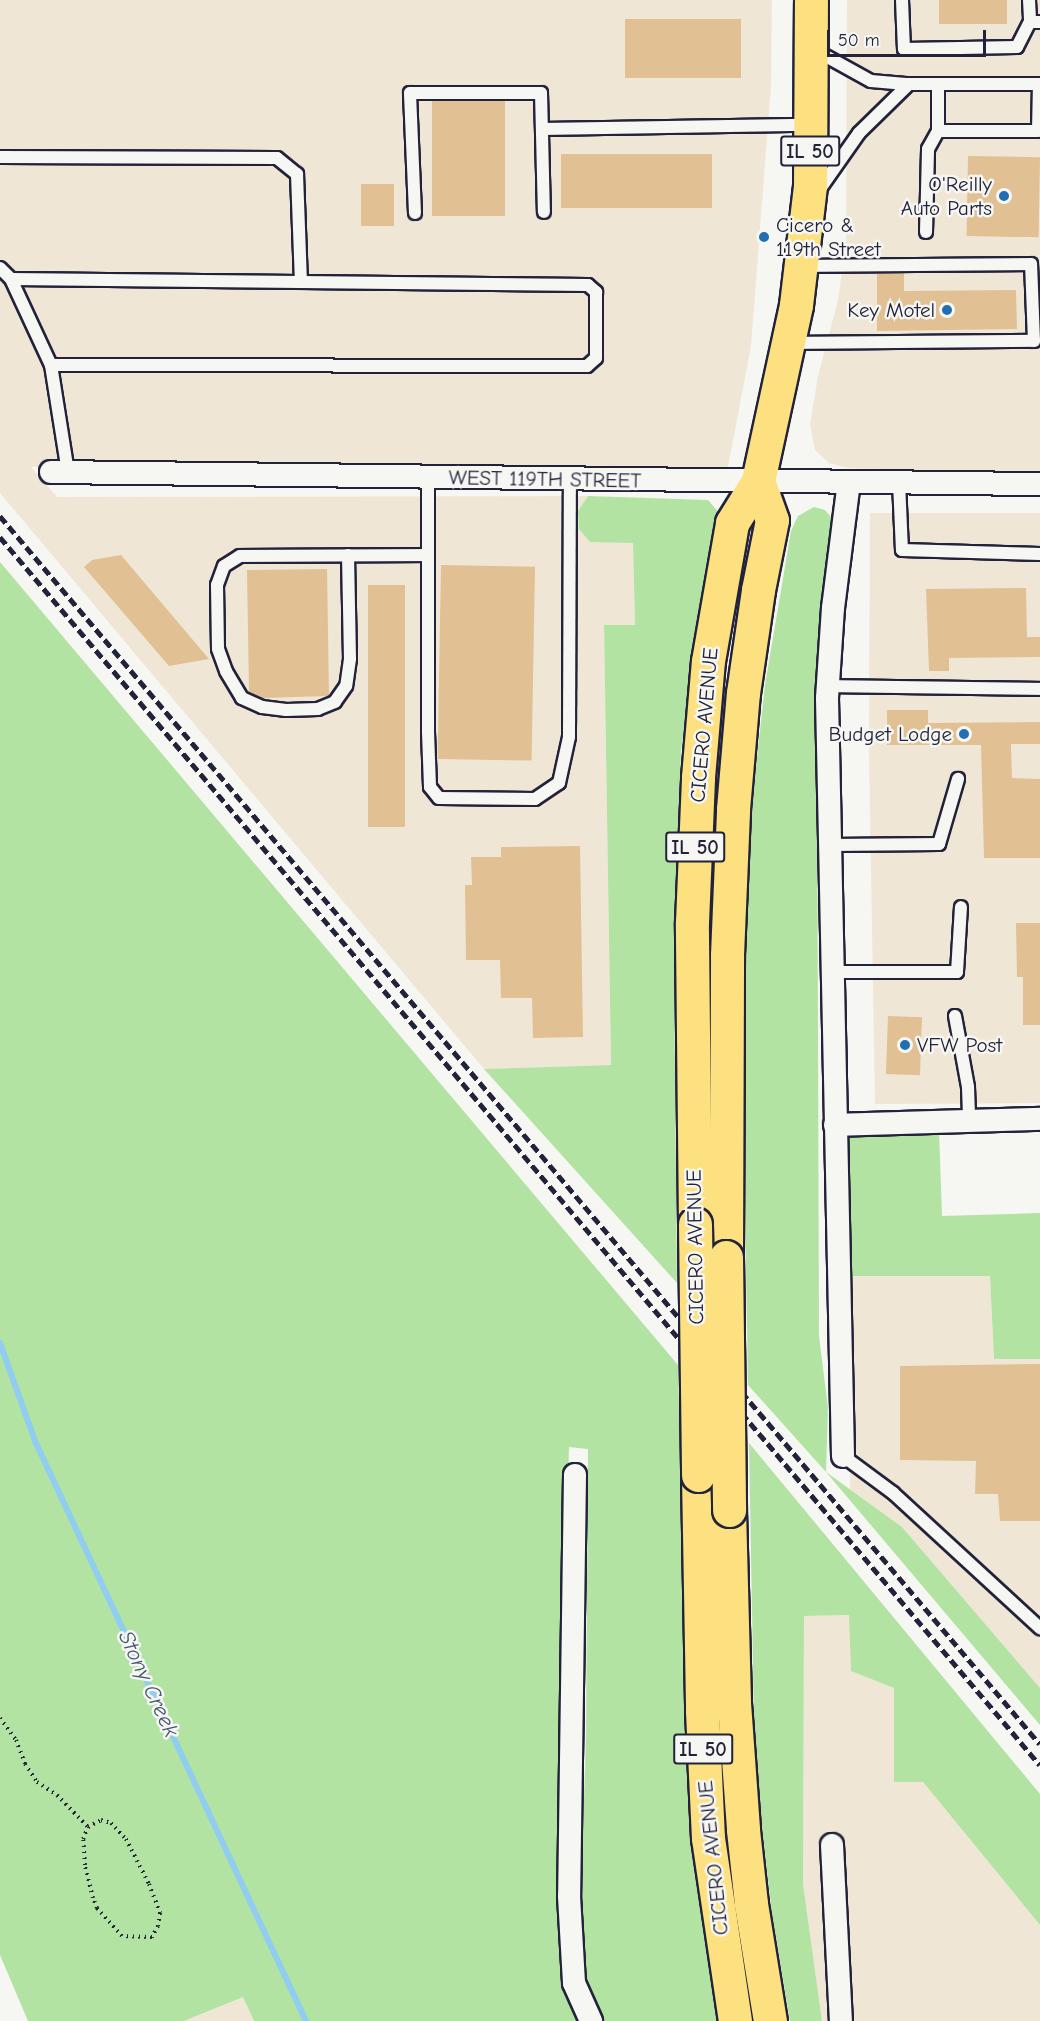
<!DOCTYPE html>
<html>
<head>
<meta charset="utf-8">
<style>
  body { margin:0 }
  #map { position:relative; width:1040px; height:2021px; overflow:hidden; background:#f6f6f2; font-family:"Comic Neue",sans-serif }
  div>[style] { position:absolute }
  .built>* { inset:0; background:#f0e6d6 }
  .green>* { inset:0; background:#b2e3a3 }
  .stream>* { height:6px; margin:-3px; padding:0 3px; transform-origin:3px; border-radius:3px; background:#90cdf0 }
  .building>* { inset:0; background:#e1c093; transform-origin:0 0 }
  .path>* { height:4px; margin-top:-2px; transform-origin:0; background:repeating-linear-gradient(90deg,#22223b 0 1.5px,transparent 0 6px) }
  .roads { filter:drop-shadow(2px 0 #22223b) drop-shadow(-2px 0 #22223b) drop-shadow(0 2px #22223b) drop-shadow(0 -2px #22223b) }
  .lane>* { height:12px; margin:-6px; padding:0 6px; transform-origin:6px; border-radius:6px; background:#f6f6f2 }
  .street>* { height:22px; margin:-11px; padding:0 11px; transform-origin:11px; border-radius:11px; background:#f6f6f2 }
  .primary>* { height:33px; margin:-16.5px; padding:0 16.5px; transform-origin:16.5px; border-radius:16.5px; background:#fde080 }
  .rail>* { height:4.5px; margin-top:-2.25px; transform-origin:0; background:repeating-linear-gradient(90deg,#22223b 0 9px,transparent 0 13.5px) }
  .bridges { filter:drop-shadow(2px 0 #22223b) drop-shadow(-2px 0 #22223b) drop-shadow(0 2px #22223b) drop-shadow(0 -2px #22223b) }
  .primary-bridge>* { height:33px; margin:-16.5px; padding:0 16.5px; transform-origin:16.5px; border-radius:16.5px; background:#fde080 }
  .dots>* { width:16px; height:16px; translate:-50% -50%; box-sizing:border-box; border:3px solid #f6f6f2; border-radius:50% }
  span { translate:-50% -50%; white-space:nowrap; text-align:center; line-height:1.15; -webkit-text-stroke:5px #f6f6f2; paint-order:stroke }
  .shield-label span { padding:2px 4px; background:#f6f6f2; border:2px solid; border-radius:4px; -webkit-text-stroke-width:0 }
  .shield-label { font-size:20px; color:#22223b; font-weight:700 }
  .poi-label { font-size:21px; color:#22223b }
  .right { translate:-100% -50%; text-align:right }
  .left { translate:0 -50%; text-align:left }
  .street-label { font-size:21px; color:#22223b }
  .water-label { font-size:22px; color:#435571; font-style:italic }
  .scale { position:absolute; left:827px; top:30px; width:159px; height:27px; box-sizing:border-box; border:3px solid #22223b; border-top:0; padding-left:8px; font-size:18px; line-height:21px; white-space:nowrap; color:#22223b; -webkit-text-stroke:4px #f6f6f2; paint-order:stroke }
</style>
</head>
<body>
<div id="map">
  <div class="built">
    <div style="clip-path:polygon(0 0,772px 0,771px 85px,751px 346px,728px 467px,31px 467px,57px 497px,588px 496px,578px 511px,579px 529px,633px 542px,635px 625px,604px 625px,611px 1065px,484px 1069px,0 493px)"></div>
    <div style="clip-path:polygon(847px 0,1040px 0,1040px 474px,847px 468px,829px 463px,815px 450px,810px 424px,818px 376px,838px 300px,846px 244px)"></div>
    <div style="clip-path:polygon(870px 513px,1040px 513px,1040px 1103px,875px 1104px,869px 750px)"></div>
    <div style="clip-path:polygon(852px 1276px,990px 1276px,994px 1359px,1040px 1359px,1040px 1688px,902px 1527px,850px 1489px)"></div>
    <div style="clip-path:polygon(850px 1615px,852px 1671px,894px 1688px,894px 1782px,923px 1782px,1040px 1925px,1040px 2021px,822px 2021px,803px 1884px,804px 1616px)"></div>
    <div style="clip-path:polygon(243px 1997px,254px 2021px,184px 2021px)"></div>
  </div>
  <div class="green">
    <div style="clip-path:polygon(588px 496px,708px 500px,719px 513px,681px 750px,674px 959px,677px 1283px,484px 1069px,611px 1065px,604px 625px,635px 625px,633px 543px,590px 542px,579px 529px,578px 511px)"></div>
    <div style="clip-path:polygon(814px 507px,825px 510px,834px 521px,817px 754px,819px 1336px,828px 1408px,826px 1472px,902px 1527px,1040px 1688px,1040px 1725px,826px 1472px,748px 1385px,742px 1032px,746px 902px,754px 786px,765px 685px,791px 531px,798px 516px)"></div>
    <div style="clip-path:polygon(0 562px,678px 1365px,690px 1811px,722px 2021px,598px 2021px,585px 1989px,579px 1950px,586px 1739px,588px 1449px,569px 1447px,559px 1799px,563px 1985px,577px 2021px,254px 2021px,243px 1997px,184px 2021px,28px 2021px,0 1955px)"></div>
    <div style="clip-path:polygon(939px 1131px,942px 1216px,1040px 1213px,1040px 1359px,994px 1359px,990px 1276px,852px 1276px,847px 1133px)"></div>
    <div style="clip-path:polygon(749px 1443px,1040px 1794px,1040px 1925px,923px 1782px,894px 1782px,894px 1688px,851px 1671px,849px 1615px,804px 1616px,803px 1884px,822px 2021px,790px 2021px,772px 1913px,761px 1818px,754px 1720px)"></div>
  </div>
  <div class="stream">
    <div style="left:0;top:1343px;width:104px;rotate:70.3deg"></div>
    <div style="left:35px;top:1441px;width:640px;rotate:64.96deg"></div>
  </div>
  <div class="building">
    <div style="left:939px;top:0;width:68px;height:24px"></div>
    <div style="left:741px;top:19px;width:59px;height:116px;rotate:90deg"></div>
    <div style="left:432px;top:101px;width:73px;height:115px"></div>
    <div style="left:712px;top:154px;width:54px;height:151px;rotate:90deg"></div>
    <div style="left:968px;top:156px;width:72px;height:80px;rotate:1deg"></div>
    <div style="left:361px;top:184px;width:33px;height:42px"></div>
    <div style="clip-path:polygon(904px 273px,904px 291px,1016px 290px,1017px 329px,877px 331px,877px 274px)"></div>
    <div style="clip-path:polygon(121px 555px,209px 659px,169px 666px,84px 567px,92px 560px)"></div>
    <div style="left:441px;top:565px;width:94px;height:194px;rotate:1deg"></div>
    <div style="clip-path:polygon(327px 569px,329px 696px,262px 698px,249px 692px,247px 570px)"></div>
    <div style="left:368px;top:585px;width:37px;height:242px"></div>
    <div style="clip-path:polygon(1026px 588px,1027px 637px,1040px 637px,1040px 657px,949px 658px,949px 671px,929px 671px,926px 589px)"></div>
    <div style="clip-path:polygon(887px 710px,928px 710px,928px 723px,1040px 722px,1040px 744px,1011px 744px,1012px 778px,1040px 779px,1040px 858px,984px 858px,981px 745px,887px 745px)"></div>
    <div style="clip-path:polygon(580px 846px,583px 1037px,533px 1038px,532px 998px,501px 998px,500px 960px,466px 960px,465px 885px,472px 885px,471px 857px,501px 857px,501px 847px)"></div>
    <div style="clip-path:polygon(1016px 923px,1040px 923px,1040px 1025px,1023px 1025px,1023px 977px,1017px 977px)"></div>
    <div style="left:888px;top:1016px;width:34px;height:58px;rotate:2deg"></div>
    <div style="clip-path:polygon(1040px 1364px,1040px 1521px,1000px 1521px,998px 1494px,975px 1494px,976px 1461px,900px 1460px,900px 1366px)"></div>
  </div>
  <div class="path">
    <div style="left:0;top:1718px;width:27px;rotate:54deg"></div>
    <div style="left:16px;top:1740px;width:26px;rotate:69deg"></div>
    <div style="left:25px;top:1764px;width:22px;rotate:56deg"></div>
    <div style="left:37px;top:1782px;width:24px;rotate:33deg"></div>
    <div style="left:57px;top:1795px;width:45px;rotate:45.9deg"></div>
    <div style="left:101px;top:1820px;width:10px;rotate:17deg"></div>
    <div style="left:111px;top:1823px;width:22px;rotate:47deg"></div>
    <div style="left:126px;top:1839px;width:51px;rotate:62.9deg"></div>
    <div style="left:149px;top:1884px;width:31px;rotate:69deg"></div>
    <div style="left:160px;top:1913px;width:13px;rotate:99deg"></div>
    <div style="left:158px;top:1926px;width:13px;rotate:119deg"></div>
    <div style="left:152px;top:1937px;width:30px;rotate:-178deg"></div>
    <div style="left:122px;top:1936px;width:38px;rotate:-132deg"></div>
    <div style="left:97px;top:1908px;width:11px;rotate:-112deg"></div>
    <div style="left:93px;top:1898px;width:34px;rotate:-104deg"></div>
    <div style="left:85px;top:1865px;width:26px;rotate:-94deg"></div>
    <div style="left:83px;top:1839px;width:13px;rotate:-67deg"></div>
    <div style="left:88px;top:1827px;width:15px;rotate:-28deg"></div>
  </div>
  <div class="roads">
    <div class="lane">
      <div style="left:902px;top:0;width:49px;rotate:87.7deg"></div>
      <div style="left:904px;top:49px;width:113px;rotate:-1deg"></div>
      <div style="left:1017px;top:47px;width:28px;rotate:-63deg"></div>
      <div style="left:1029px;top:0;width:22px;rotate:87deg"></div>
      <div style="left:1030px;top:22px;width:10px"></div>
      <div style="left:813px;top:49px;width:66px;rotate:28.9deg"></div>
      <div style="left:871px;top:81px;width:38px;rotate:5deg"></div>
      <div style="left:909px;top:84px;width:131px"></div>
      <div style="left:542px;top:129px;width:266px;rotate:-0.9deg"></div>
      <div style="left:938px;top:131px;width:100px"></div>
      <div style="left:1038px;top:131px;width:47px;rotate:-88.8deg"></div>
      <div style="left:0;top:157px;width:277px;rotate:0.2deg"></div>
      <div style="left:277px;top:158px;width:26px;rotate:39deg"></div>
      <div style="left:297px;top:174px;width:108px;rotate:87.9deg"></div>
      <div style="left:817px;top:193px;width:73px;rotate:-55deg"></div>
      <div style="left:859px;top:133px;width:70px;rotate:-44.4deg"></div>
      <div style="left:415px;top:213px;width:120px;rotate:-92.4deg"></div>
      <div style="left:410px;top:93px;width:131px"></div>
      <div style="left:541px;top:93px;width:119px;rotate:88.6deg"></div>
      <div style="left:926px;top:232px;width:83px;rotate:-88.6deg"></div>
      <div style="left:928px;top:149px;width:21px;rotate:-61deg"></div>
      <div style="left:938px;top:131px;width:47px;rotate:-90deg"></div>
      <div style="left:0;top:268px;width:16px;rotate:45deg"></div>
      <div style="left:11px;top:279px;width:95px;rotate:65.1deg"></div>
      <div style="left:51px;top:365px;width:108px;rotate:81deg"></div>
      <div style="left:11px;top:279px;width:577px;rotate:0.6deg"></div>
      <div style="left:588px;top:285px;width:11px;rotate:41deg"></div>
      <div style="left:596px;top:292px;width:66px;rotate:90deg"></div>
      <div style="left:596px;top:358px;width:12px;rotate:138deg"></div>
      <div style="left:587px;top:366px;width:536px;rotate:-179.89deg"></div>
      <div style="left:789px;top:343px;width:245px;rotate:-0.5deg"></div>
      <div style="left:1034px;top:341px;width:77px;rotate:-92.2deg"></div>
      <div style="left:1031px;top:264px;width:230px;rotate:179.5deg"></div>
      <div style="left:428px;top:478px;width:254px;rotate:90deg"></div>
      <div style="left:428px;top:732px;width:55px;rotate:87.9deg"></div>
      <div style="left:430px;top:787px;width:14px;rotate:51deg"></div>
      <div style="left:439px;top:798px;width:96px;rotate:0.6deg"></div>
      <div style="left:535px;top:799px;width:29px;rotate:-34deg"></div>
      <div style="left:559px;top:783px;width:47px;rotate:-77.7deg"></div>
      <div style="left:569px;top:737px;width:258px;rotate:-89.8deg"></div>
      <div style="left:899px;top:482px;width:68px;rotate:87.5deg"></div>
      <div style="left:902px;top:550px;width:138px;rotate:1.7deg"></div>
      <div style="left:348px;top:555px;width:104px;rotate:88.9deg"></div>
      <div style="left:350px;top:659px;width:27px;rotate:98deg"></div>
      <div style="left:346px;top:686px;width:19px;rotate:125deg"></div>
      <div style="left:335px;top:702px;width:18px;rotate:158deg"></div>
      <div style="left:318px;top:709px;width:32px;rotate:178deg"></div>
      <div style="left:286px;top:710px;width:24px;rotate:-173deg"></div>
      <div style="left:262px;top:707px;width:22px;rotate:-156deg"></div>
      <div style="left:242px;top:698px;width:31px;rotate:-121deg"></div>
      <div style="left:226px;top:671px;width:23px;rotate:-110deg"></div>
      <div style="left:218px;top:649px;width:64px;rotate:-90.9deg"></div>
      <div style="left:217px;top:585px;width:20px;rotate:-70deg"></div>
      <div style="left:224px;top:566px;width:19px;rotate:-32deg"></div>
      <div style="left:240px;top:556px;width:188px;rotate:-0.3deg"></div>
      <div style="left:828px;top:686px;width:212px;rotate:0.8deg"></div>
      <div style="left:830px;top:845px;width:109px;rotate:-0.5deg"></div>
      <div style="left:939px;top:844px;width:68px;rotate:-73.7deg"></div>
      <div style="left:832px;top:972px;width:125px"></div>
      <div style="left:957px;top:972px;width:65px;rotate:-86.5deg"></div>
      <div style="left:955px;top:1016px;width:72px;rotate:79.6deg"></div>
      <div style="left:968px;top:1087px;width:34px;rotate:88deg"></div>
      <div style="left:843px;top:1456px;width:62px;rotate:36.5deg"></div>
      <div style="left:893px;top:1493px;width:200px;rotate:42.6deg"></div>
    </div>
    <div class="street">
      <div style="left:51px;top:472px;width:989px;rotate:0.7deg"></div>
      <div style="left:835px;top:1125px;width:205px;rotate:-1.7deg"></div>
      <div style="left:843px;top:1456px;width:758px;rotate:-91.21deg"></div>
      <div style="left:827px;top:698px;width:90px;rotate:-86.2deg"></div>
      <div style="left:833px;top:608px;width:127px;rotate:-82.8deg"></div>
      <div style="left:575px;top:1475px;width:421px;rotate:90.8deg"></div>
      <div style="left:569px;top:1896px;width:87px;rotate:86.7deg"></div>
      <div style="left:574px;top:1983px;width:42px;rotate:65.9deg"></div>
      <div style="left:832px;top:1845px;width:176px;rotate:87.1deg"></div>
    </div>
    <div class="primary">
      <div style="left:695px;top:1224px;width:302px;rotate:-90.6deg"></div>
      <div style="left:692px;top:922px;width:145px;rotate:-87.6deg"></div>
      <div style="left:698px;top:777px;width:116px;rotate:-85.1deg"></div>
      <div style="left:708px;top:661px;width:140px;rotate:-80.1deg"></div>
      <div style="left:732px;top:523px;width:49px;rotate:-58.2deg"></div>
      <div style="left:758px;top:481px;width:180px;rotate:-77.8deg"></div>
      <div style="left:796px;top:305px;width:121px;rotate:-83.3deg"></div>
      <div style="left:810px;top:185px;width:185px;rotate:-89.7deg"></div>
      <div style="left:726px;top:1257px;width:302px;rotate:-89.8deg"></div>
      <div style="left:727px;top:955px;width:146px;rotate:-87.6deg"></div>
      <div style="left:733px;top:809px;width:116px;rotate:-85.1deg"></div>
      <div style="left:743px;top:693px;width:104px;rotate:-81.7deg"></div>
      <div style="left:758px;top:590px;width:71px;rotate:-78.7deg"></div>
      <div style="left:772px;top:520px;width:41px;rotate:-109.7deg"></div>
      <div style="left:698px;top:1475px;width:236px;rotate:89deg"></div>
      <div style="left:702px;top:1711px;width:127px;rotate:87.3deg"></div>
      <div style="left:708px;top:1838px;width:185px;rotate:81.6deg"></div>
      <div style="left:729px;top:1510px;width:193px;rotate:88.5deg"></div>
      <div style="left:734px;top:1703px;width:127px;rotate:85.9deg"></div>
      <div style="left:743px;top:1830px;width:74px;rotate:83.8deg"></div>
      <div style="left:751px;top:1904px;width:119px;rotate:80.8deg"></div>
    </div>
  </div>
  <div class="rail">
    <div style="left:0;top:516px;width:1609px;rotate:49.74deg"></div>
    <div style="left:0;top:537px;width:1609px;rotate:49.74deg"></div>
  </div>
  <div class="bridges">
    <div class="primary-bridge">
      <div style="left:695px;top:1224px;width:251px;rotate:89.3deg"></div>
      <div style="left:726px;top:1257px;width:253px;rotate:89.3deg"></div>
    </div>
  </div>
  <div class="dots">
    <div style="left:1004px;top:196px;background:#1f6fb2"></div>
    <div style="left:764px;top:237px;background:#1f6fb2"></div>
    <div style="left:947px;top:310px;background:#1f6fb2"></div>
    <div style="left:964px;top:734px;background:#1f6fb2"></div>
    <div style="left:905px;top:1045px;background:#1f6fb2"></div>
  </div>
  <div class="shield-label">
    <span style="left:810px;top:151px">IL 50</span>
    <span style="left:695px;top:847px">IL 50</span>
    <span style="left:703px;top:1749px">IL 50</span>
  </div>
  <div class="poi-label">
    <span class="right" style="left:992px;top:196px">O'Reilly<br>Auto Parts</span>
    <span class="left" style="left:776px;top:237px">Cicero &amp;<br>119th Street</span>
    <span class="right" style="left:935px;top:310px">Key Motel</span>
    <span class="right" style="left:952px;top:734px">Budget Lodge</span>
    <span class="left" style="left:917px;top:1045px">VFW Post</span>
  </div>
  <div class="street-label">
    <span style="left:545px;top:479px;rotate:1deg">WEST 119TH STREET</span>
    <span style="left:704px;top:725px;rotate:-85deg">CICERO AVENUE</span>
    <span style="left:695px;top:1247px;rotate:-91deg">CICERO AVENUE</span>
    <span style="left:713px;top:1858px;rotate:-96deg">CICERO AVENUE</span>
  </div>
  <div class="water-label">
    <span style="left:148px;top:1684px;rotate:65deg">Stony Creek</span>
  </div>
  <div class="scale">50 m</div>
</div>
</body>
</html>
